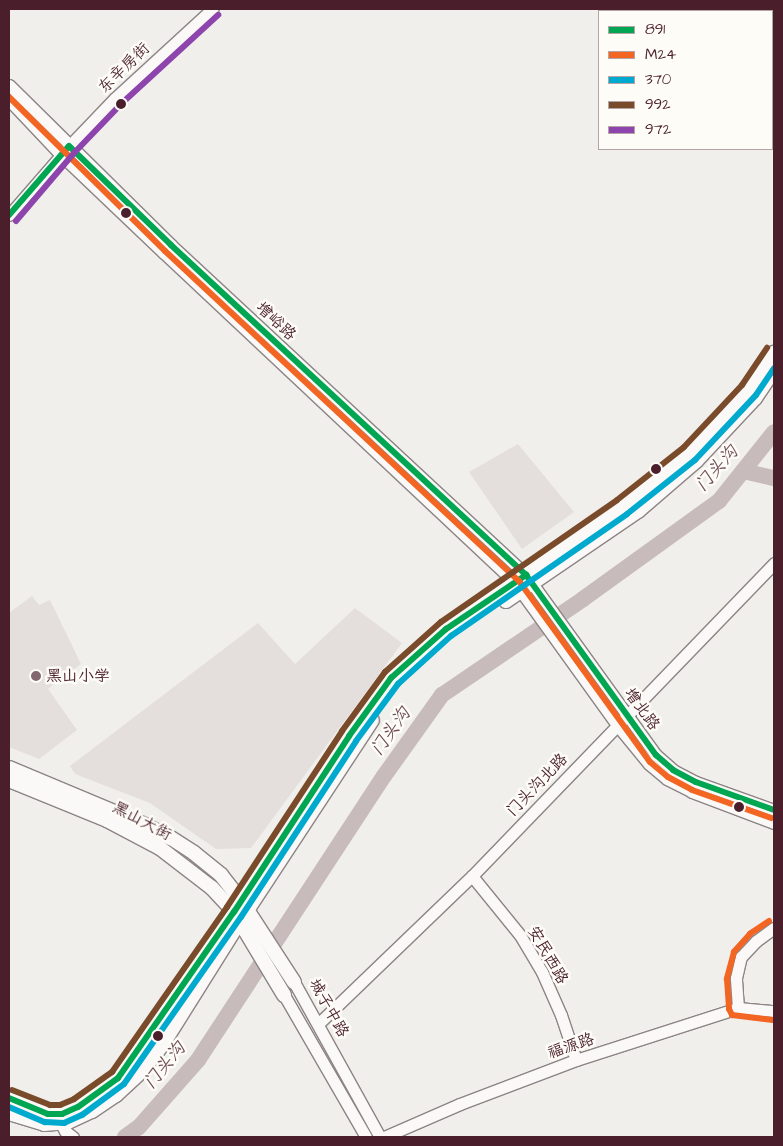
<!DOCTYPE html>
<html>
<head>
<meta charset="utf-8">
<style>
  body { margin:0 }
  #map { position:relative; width:783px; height:1146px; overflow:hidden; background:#f1efec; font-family:"Architects Daughter","LXGW WenKai TC",sans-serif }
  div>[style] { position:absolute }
  .built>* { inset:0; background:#e4dedd }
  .river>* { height:16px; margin:-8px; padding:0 8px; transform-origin:8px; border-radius:8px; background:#c8bbbb }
  .roads { filter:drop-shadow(1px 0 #8d8485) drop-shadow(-1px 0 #8d8485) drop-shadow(0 1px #8d8485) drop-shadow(0 -1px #8d8485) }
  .minor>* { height:11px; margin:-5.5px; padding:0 5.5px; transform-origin:5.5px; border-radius:5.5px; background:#faf9f7 }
  .major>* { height:14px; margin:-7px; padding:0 7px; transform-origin:7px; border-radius:7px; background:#faf9f7 }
  .bus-1>* { height:6px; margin:-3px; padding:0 3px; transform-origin:3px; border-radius:3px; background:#00a651 }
  .bus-2>* { height:6px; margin:-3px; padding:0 3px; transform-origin:3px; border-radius:3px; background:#f26522 }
  .bus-3>* { height:6px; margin:-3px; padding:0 3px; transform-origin:3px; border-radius:3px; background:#00a9ce }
  .bus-4>* { height:6px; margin:-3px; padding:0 3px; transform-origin:3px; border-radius:3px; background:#7a4b2a }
  .bus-5>* { height:6px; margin:-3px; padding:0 3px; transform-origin:3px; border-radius:3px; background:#8e44ad }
  .dots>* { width:14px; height:14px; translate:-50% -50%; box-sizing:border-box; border:2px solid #fdfcf7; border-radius:50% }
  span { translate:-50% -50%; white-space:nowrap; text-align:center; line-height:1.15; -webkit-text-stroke:5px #fdfcf7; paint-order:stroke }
  .street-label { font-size:16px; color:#4a1f2b }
  .poi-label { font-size:16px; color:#4a1f2b }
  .left { translate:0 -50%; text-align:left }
  .water-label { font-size:18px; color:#704e56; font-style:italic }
  .frame { position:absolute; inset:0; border:10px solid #4a1f2b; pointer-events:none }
  .legend { position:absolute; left:598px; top:10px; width:175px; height:140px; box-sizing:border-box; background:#fdfcf7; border:1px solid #b5a4a5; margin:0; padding:6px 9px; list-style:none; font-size:15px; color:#4a1f2b }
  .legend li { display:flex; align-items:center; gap:10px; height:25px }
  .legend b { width:25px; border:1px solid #b5a4a5 }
</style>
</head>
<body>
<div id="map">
  <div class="built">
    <div style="clip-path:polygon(518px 444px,574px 512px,522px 549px,469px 472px)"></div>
    <div style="clip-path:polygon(32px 596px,39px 605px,50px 600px,81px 664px,48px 689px,77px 730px,39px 759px,9px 747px,9px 613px)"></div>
    <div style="clip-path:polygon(355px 608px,402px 643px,251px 848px,216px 849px,150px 803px,75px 774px,70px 766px,258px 623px,295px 664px)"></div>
  </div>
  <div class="river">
    <div style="left:743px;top:471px;width:32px;rotate:13deg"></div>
    <div style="left:125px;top:1137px;width:17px;rotate:-36deg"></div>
    <div style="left:139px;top:1127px;width:89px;rotate:-48.6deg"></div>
    <div style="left:198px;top:1060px;width:339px;rotate:-56.8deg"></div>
    <div style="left:384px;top:776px;width:100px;rotate:-54.4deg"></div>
    <div style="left:442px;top:695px;width:171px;rotate:-34.2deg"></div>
    <div style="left:583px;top:599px;width:168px;rotate:-35.8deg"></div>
    <div style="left:719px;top:501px;width:88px;rotate:-51.4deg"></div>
  </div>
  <div class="roads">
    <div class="minor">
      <div style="left:9px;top:85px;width:228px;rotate:44.6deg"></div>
      <div style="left:171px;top:245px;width:485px;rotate:42.9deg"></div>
      <div style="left:526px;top:575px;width:222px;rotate:54.2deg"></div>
      <div style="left:656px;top:755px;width:23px;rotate:41deg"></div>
      <div style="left:673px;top:770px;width:26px;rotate:28deg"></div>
      <div style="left:696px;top:782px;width:83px;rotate:19.7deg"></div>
      <div style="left:9px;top:100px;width:76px;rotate:46.6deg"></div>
      <div style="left:61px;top:155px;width:142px;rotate:43.6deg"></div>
      <div style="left:164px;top:253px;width:482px;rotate:43.2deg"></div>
      <div style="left:515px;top:583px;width:175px;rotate:54.3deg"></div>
      <div style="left:617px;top:725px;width:50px;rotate:50.6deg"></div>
      <div style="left:649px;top:764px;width:23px;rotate:40deg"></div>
      <div style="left:667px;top:779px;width:28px;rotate:27deg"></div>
      <div style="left:692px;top:792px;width:88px;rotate:20.7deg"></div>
      <div style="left:9px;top:215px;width:91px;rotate:-49deg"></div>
      <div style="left:69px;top:146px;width:66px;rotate:-46.2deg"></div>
      <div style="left:115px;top:98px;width:132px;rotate:-42.5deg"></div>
      <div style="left:472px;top:876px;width:76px;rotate:50.9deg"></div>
      <div style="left:520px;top:935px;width:43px;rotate:59.3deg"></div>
      <div style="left:542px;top:972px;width:47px;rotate:66.2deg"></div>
      <div style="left:561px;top:1015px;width:47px;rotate:71.6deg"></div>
      <div style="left:294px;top:982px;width:177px;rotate:61deg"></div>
      <div style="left:284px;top:995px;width:164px;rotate:60deg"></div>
      <div style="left:738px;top:1008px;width:30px;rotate:-94deg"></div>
      <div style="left:736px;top:978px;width:22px;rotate:-77deg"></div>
      <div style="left:741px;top:957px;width:22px;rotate:-47deg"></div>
      <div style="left:756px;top:941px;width:22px;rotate:-36deg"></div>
      <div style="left:318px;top:1024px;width:214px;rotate:-43.9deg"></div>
      <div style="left:472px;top:876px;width:435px;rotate:-46deg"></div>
      <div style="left:58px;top:1118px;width:15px;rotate:62deg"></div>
      <div style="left:65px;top:1131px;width:10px;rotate:37deg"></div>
      <div style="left:384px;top:1137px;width:83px;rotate:-23.5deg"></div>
      <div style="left:460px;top:1104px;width:124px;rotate:-20.8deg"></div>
      <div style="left:576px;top:1060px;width:170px;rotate:-17.8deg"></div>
      <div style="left:738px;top:1008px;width:36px;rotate:5deg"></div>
    </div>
    <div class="major">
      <div style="left:506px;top:601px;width:160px;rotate:-34.3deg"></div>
      <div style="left:638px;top:511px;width:77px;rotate:-40.8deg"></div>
      <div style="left:696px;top:461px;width:86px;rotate:-46.9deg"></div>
      <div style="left:755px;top:398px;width:30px;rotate:-56deg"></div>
      <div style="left:9px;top:768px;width:147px;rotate:22.7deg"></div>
      <div style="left:145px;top:825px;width:29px;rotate:27deg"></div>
      <div style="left:171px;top:838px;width:27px;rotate:33deg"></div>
      <div style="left:194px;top:853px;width:35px;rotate:39deg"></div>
      <div style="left:221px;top:875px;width:31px;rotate:52deg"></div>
      <div style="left:240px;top:899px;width:99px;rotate:57deg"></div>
      <div style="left:9px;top:780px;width:106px;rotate:22.2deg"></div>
      <div style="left:107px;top:820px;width:60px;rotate:27.8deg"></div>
      <div style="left:160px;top:848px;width:66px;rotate:37.6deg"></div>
      <div style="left:212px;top:888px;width:33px;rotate:47deg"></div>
      <div style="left:234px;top:912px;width:97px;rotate:58.9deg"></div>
      <div style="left:9px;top:1098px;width:42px;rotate:22.3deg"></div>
      <div style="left:48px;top:1114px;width:14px"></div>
      <div style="left:62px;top:1114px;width:17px;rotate:-24deg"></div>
      <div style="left:78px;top:1107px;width:49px;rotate:-35.9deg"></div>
      <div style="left:118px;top:1078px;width:203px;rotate:-55.1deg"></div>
      <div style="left:234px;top:912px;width:210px;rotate:-56.8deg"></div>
      <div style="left:349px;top:736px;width:72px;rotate:-54.1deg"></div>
      <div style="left:391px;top:678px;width:74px;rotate:-41.7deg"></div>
      <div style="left:446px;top:629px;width:83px;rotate:-33.7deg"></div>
      <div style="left:515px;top:583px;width:131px;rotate:-35.4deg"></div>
      <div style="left:622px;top:507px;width:87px;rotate:-38.5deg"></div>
      <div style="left:690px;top:453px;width:86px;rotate:-46.9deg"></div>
      <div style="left:749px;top:390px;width:45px;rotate:-56deg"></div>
      <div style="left:9px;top:1113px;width:37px;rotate:17deg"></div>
      <div style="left:44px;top:1124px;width:24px;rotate:-5deg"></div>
      <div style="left:68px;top:1122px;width:26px;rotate:-25deg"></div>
      <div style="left:92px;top:1111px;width:29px;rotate:-34deg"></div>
      <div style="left:116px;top:1095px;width:38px;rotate:-43deg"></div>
      <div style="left:144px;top:1069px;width:34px;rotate:-53deg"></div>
      <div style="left:164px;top:1042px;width:143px;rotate:-57.9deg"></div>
      <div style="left:240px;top:921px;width:240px;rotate:-56.7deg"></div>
    </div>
  </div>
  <div class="bus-1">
    <div style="left:9px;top:215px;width:91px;rotate:-49deg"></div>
    <div style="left:69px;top:146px;width:142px;rotate:44.1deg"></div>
    <div style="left:171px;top:245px;width:485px;rotate:42.9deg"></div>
    <div style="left:526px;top:575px;width:222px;rotate:54.2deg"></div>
    <div style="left:656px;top:755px;width:23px;rotate:41deg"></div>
    <div style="left:673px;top:770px;width:26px;rotate:28deg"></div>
    <div style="left:696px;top:782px;width:83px;rotate:19.7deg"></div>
    <div style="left:9px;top:1098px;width:42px;rotate:22.3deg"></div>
    <div style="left:48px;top:1114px;width:14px"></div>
    <div style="left:62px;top:1114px;width:17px;rotate:-24deg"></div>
    <div style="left:78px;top:1107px;width:49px;rotate:-35.9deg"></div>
    <div style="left:118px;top:1078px;width:203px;rotate:-55.1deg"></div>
    <div style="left:234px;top:912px;width:210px;rotate:-56.8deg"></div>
    <div style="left:349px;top:736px;width:72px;rotate:-54.1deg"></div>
    <div style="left:391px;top:678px;width:74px;rotate:-41.7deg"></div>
    <div style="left:446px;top:629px;width:97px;rotate:-34deg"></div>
  </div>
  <div class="bus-2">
    <div style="left:9px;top:97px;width:219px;rotate:44.6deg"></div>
    <div style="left:165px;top:251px;width:484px;rotate:43deg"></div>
    <div style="left:519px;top:581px;width:223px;rotate:54.1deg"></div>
    <div style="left:650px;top:762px;width:23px;rotate:40deg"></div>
    <div style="left:668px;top:777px;width:27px;rotate:28deg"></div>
    <div style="left:692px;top:790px;width:84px;rotate:19.5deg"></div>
    <div style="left:769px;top:921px;width:23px;rotate:146deg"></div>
    <div style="left:750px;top:934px;width:24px;rotate:132deg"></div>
    <div style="left:734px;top:952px;width:28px;rotate:105deg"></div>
    <div style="left:727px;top:979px;width:30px;rotate:86deg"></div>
    <div style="left:729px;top:1009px;width:7px;rotate:63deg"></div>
    <div style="left:732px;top:1015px;width:41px;rotate:7deg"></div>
  </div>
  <div class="bus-3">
    <div style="left:9px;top:1107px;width:39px;rotate:23deg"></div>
    <div style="left:45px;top:1122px;width:19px;rotate:3deg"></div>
    <div style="left:64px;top:1123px;width:20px;rotate:-24deg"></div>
    <div style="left:82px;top:1115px;width:52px;rotate:-36.4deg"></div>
    <div style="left:124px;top:1084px;width:204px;rotate:-55deg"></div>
    <div style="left:241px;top:917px;width:210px;rotate:-56.8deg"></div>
    <div style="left:356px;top:741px;width:71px;rotate:-53.6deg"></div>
    <div style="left:398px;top:684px;width:72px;rotate:-42.2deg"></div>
    <div style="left:451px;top:636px;width:214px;rotate:-34.7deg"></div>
    <div style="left:627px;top:514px;width:87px;rotate:-38.5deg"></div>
    <div style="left:695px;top:460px;width:89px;rotate:-46.8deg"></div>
    <div style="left:756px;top:395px;width:32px;rotate:-56deg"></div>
  </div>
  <div class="bus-4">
    <div style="left:12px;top:1090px;width:41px;rotate:21.5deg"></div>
    <div style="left:50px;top:1105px;width:10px"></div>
    <div style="left:60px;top:1105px;width:15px;rotate:-23deg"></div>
    <div style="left:74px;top:1099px;width:47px;rotate:-35.4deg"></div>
    <div style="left:112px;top:1072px;width:201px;rotate:-55.1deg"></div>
    <div style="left:227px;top:907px;width:210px;rotate:-56.8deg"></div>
    <div style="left:342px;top:731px;width:73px;rotate:-53.9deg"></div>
    <div style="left:385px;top:672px;width:75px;rotate:-41.8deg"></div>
    <div style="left:441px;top:622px;width:214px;rotate:-34.7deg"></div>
    <div style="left:617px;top:500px;width:85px;rotate:-38.3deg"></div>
    <div style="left:684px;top:447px;width:85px;rotate:-46.9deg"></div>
    <div style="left:742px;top:385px;width:45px;rotate:-56deg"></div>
  </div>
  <div class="bus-5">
    <div style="left:16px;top:221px;width:91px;rotate:-49.5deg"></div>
    <div style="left:75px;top:152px;width:66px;rotate:-46.2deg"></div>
    <div style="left:121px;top:104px;width:132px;rotate:-42.5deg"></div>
  </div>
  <div class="dots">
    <div style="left:121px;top:104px;background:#4a1f2b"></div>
    <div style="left:126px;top:213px;background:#4a1f2b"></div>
    <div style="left:656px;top:469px;background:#4a1f2b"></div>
    <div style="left:36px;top:676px;background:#84686f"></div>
    <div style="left:739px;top:807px;background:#4a1f2b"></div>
    <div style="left:158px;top:1036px;background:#4a1f2b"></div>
  </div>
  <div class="street-label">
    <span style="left:124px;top:68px;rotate:-44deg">东辛房街</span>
    <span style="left:276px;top:321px;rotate:43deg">增峪路</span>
    <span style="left:642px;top:709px;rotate:54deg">增北路</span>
    <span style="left:537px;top:785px;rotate:-46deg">门头沟北路</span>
    <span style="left:142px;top:821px;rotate:28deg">黑山大街</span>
    <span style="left:548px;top:955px;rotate:60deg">安民西路</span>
    <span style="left:329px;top:1008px;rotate:61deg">城子中路</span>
    <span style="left:571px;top:1046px;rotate:-19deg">福源路</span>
  </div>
  <div class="poi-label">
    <span class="left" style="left:46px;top:676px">黑山小学</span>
  </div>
  <div class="water-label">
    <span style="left:717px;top:469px;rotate:-48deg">门头沟</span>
    <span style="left:391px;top:732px;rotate:-54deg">门头沟</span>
    <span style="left:165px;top:1066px;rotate:-50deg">门头沟</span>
  </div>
  <div class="frame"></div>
  <ul class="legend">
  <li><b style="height:6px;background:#00a651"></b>891</li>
  <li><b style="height:6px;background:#f26522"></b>M24</li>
  <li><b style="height:6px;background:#00a9ce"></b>370</li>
  <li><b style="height:6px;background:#7a4b2a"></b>992</li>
  <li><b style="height:6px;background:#8e44ad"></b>972</li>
  </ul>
</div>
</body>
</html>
